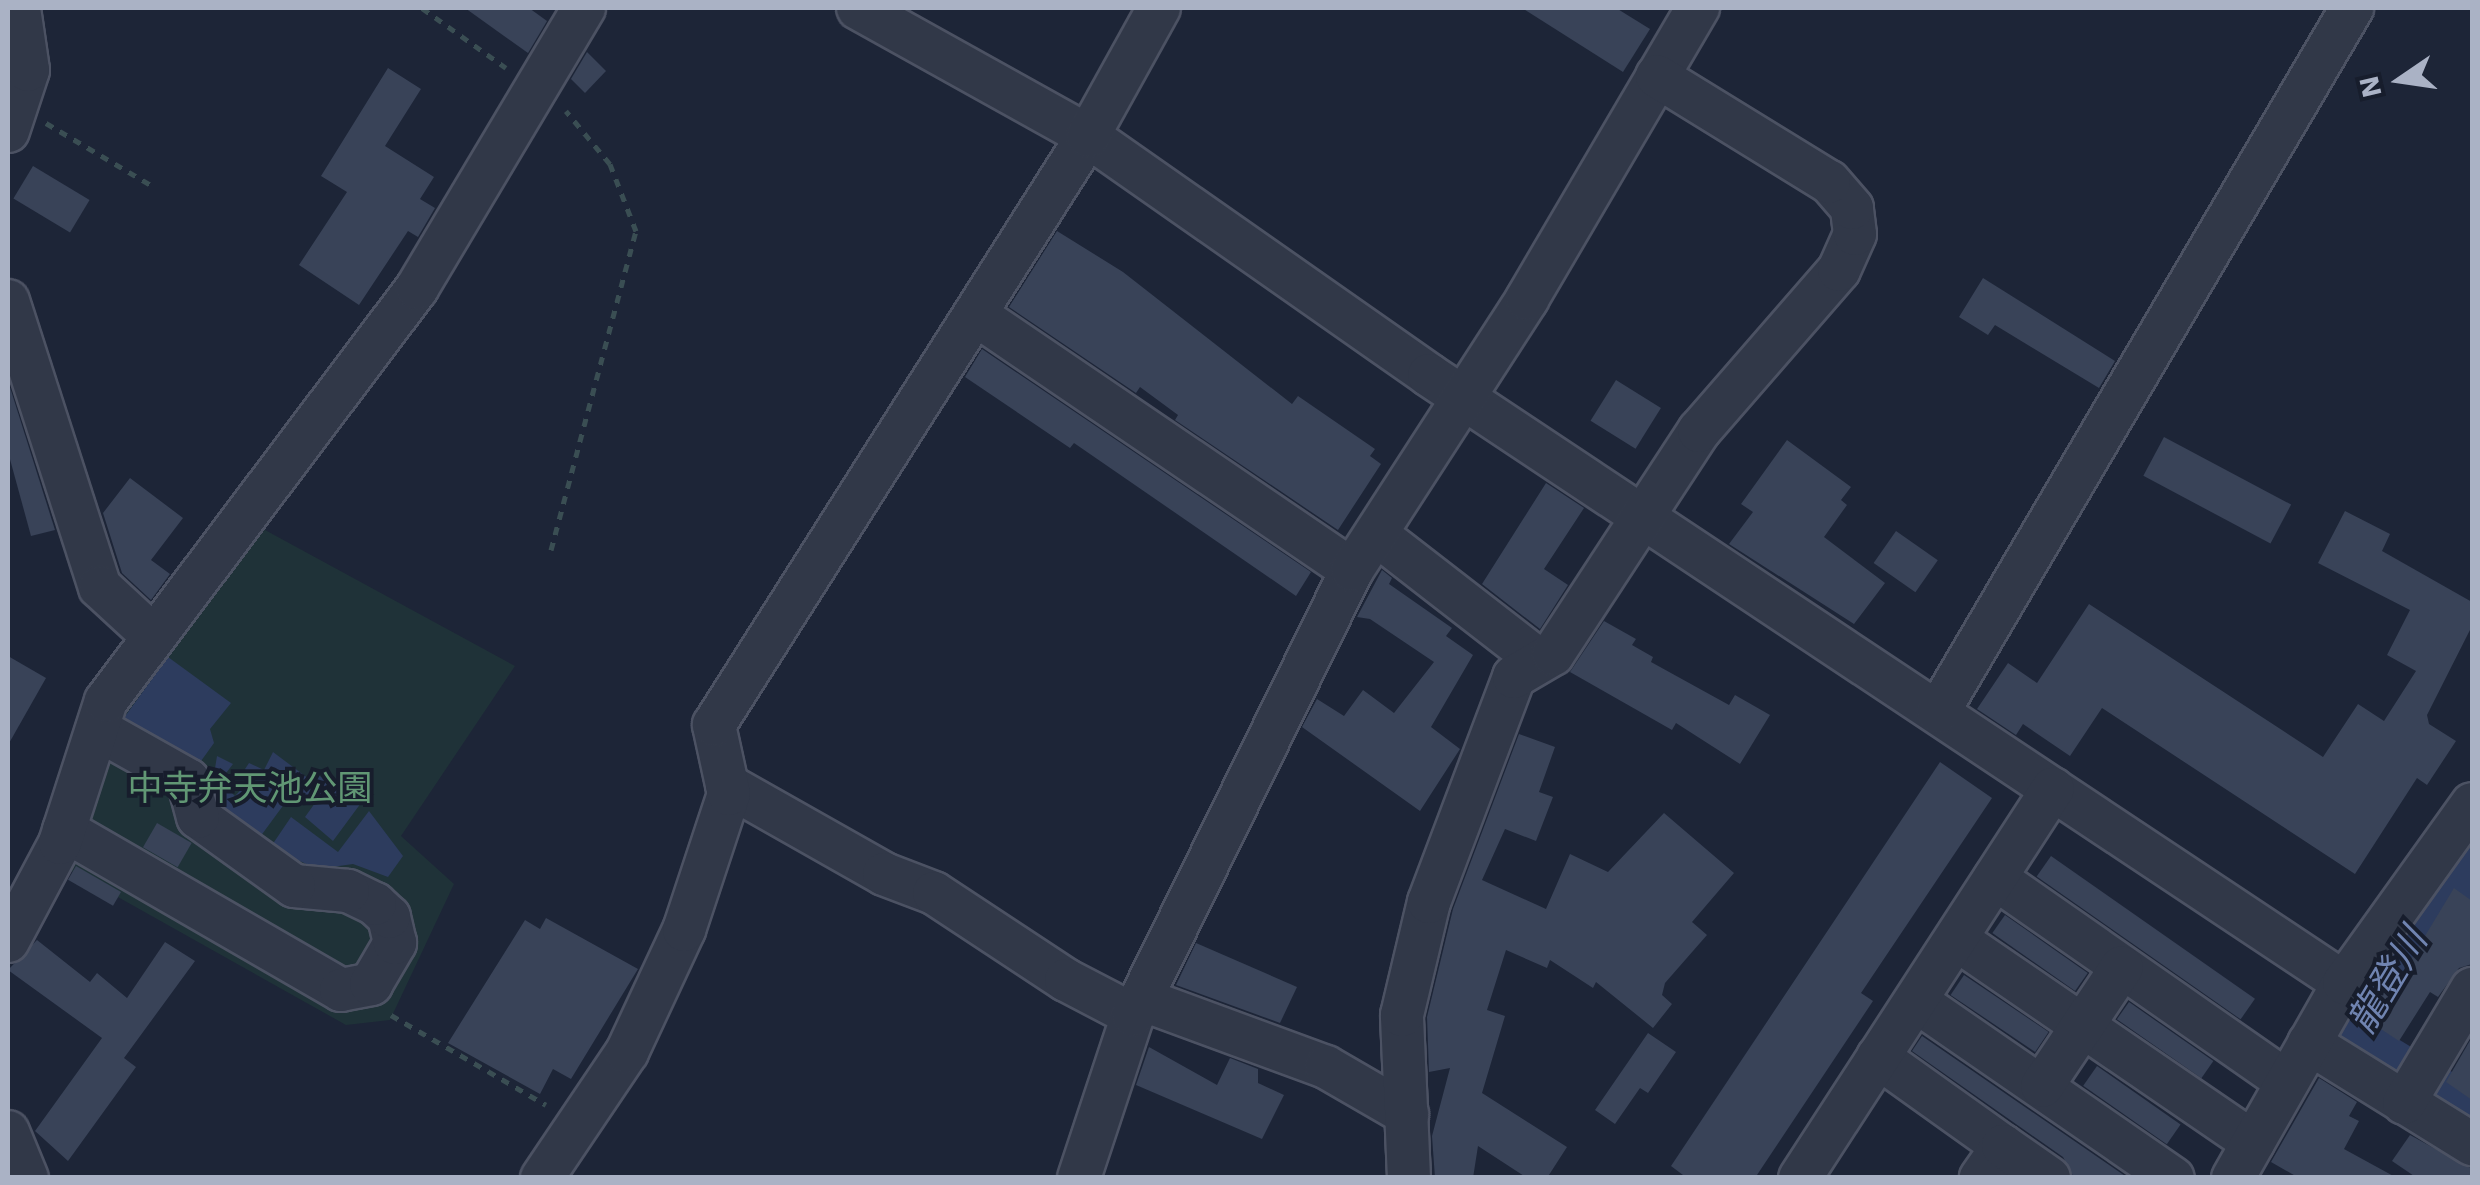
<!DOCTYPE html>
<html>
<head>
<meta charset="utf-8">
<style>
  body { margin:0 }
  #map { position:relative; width:2480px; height:1185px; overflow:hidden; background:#1d2537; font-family:"Work Sans","Noto Sans JP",sans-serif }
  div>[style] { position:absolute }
  .green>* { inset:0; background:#1f3238 }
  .water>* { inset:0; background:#2d3c5e }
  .river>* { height:55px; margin:-27.5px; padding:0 27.5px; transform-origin:27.5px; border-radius:27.5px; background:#2d3c5e }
  .building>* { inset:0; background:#394358; transform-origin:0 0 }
  .path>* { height:5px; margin-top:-2.5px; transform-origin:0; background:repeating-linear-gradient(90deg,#3a4e53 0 8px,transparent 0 16px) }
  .roads { filter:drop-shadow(2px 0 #4c5263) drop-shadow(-2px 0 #4c5263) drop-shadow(0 2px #4c5263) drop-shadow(0 -2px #4c5263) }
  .minor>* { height:42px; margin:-21px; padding:0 21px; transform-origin:21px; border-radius:21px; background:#313848 }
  span { translate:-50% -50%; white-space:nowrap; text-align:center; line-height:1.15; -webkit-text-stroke:8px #171d2c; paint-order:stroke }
  .park-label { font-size:35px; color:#619774 }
  .water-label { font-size:38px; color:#7084b1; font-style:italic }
  .frame { position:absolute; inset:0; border:10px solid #aab2c5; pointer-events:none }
  .north { position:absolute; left:2350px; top:30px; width:100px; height:100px; -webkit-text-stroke:8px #171d2c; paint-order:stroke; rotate:257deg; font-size:28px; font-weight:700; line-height:40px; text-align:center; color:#aab2c5 }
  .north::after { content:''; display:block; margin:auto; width:35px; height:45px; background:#aab2c5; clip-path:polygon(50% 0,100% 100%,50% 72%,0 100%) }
</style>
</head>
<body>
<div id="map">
  <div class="green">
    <div style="clip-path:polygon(254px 524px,515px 666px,401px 836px,454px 884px,390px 1020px,346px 1025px,59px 864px,110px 706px)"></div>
  </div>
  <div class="water">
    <div style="clip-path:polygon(168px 657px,231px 703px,210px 729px,214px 743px,196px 768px,118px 726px)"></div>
    <div style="clip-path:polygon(273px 752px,309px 779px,315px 773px,361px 803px,333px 841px,305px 817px,315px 803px,296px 788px,260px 837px,209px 805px,217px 756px,233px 764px,220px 781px,235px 796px,251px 779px,245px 769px,249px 763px,264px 770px)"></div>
    <div style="clip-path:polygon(369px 811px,403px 856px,388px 877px,353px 864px,318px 869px,270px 848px,291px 817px,338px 852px)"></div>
  </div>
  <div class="river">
    <div style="left:2472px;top:852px;width:226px;rotate:124.5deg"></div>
    <div style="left:2344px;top:1038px;width:150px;rotate:31.4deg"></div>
  </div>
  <div class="building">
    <div style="clip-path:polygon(465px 8px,529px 8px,547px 21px,528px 53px)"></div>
    <div style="clip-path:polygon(1522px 8px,1616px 8px,1650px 29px,1623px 72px)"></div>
    <div style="clip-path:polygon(587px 52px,606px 71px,585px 93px,571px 79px)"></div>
    <div style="clip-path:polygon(388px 68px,421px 89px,385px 146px,434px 177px,420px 199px,435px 208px,418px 237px,408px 231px,359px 305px,299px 265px,347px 192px,321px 176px)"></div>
    <div style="left:33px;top:166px;width:66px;height:38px;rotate:31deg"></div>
    <div style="clip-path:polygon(1057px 231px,1123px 272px,1292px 404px,1298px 396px,1375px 449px,1370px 456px,1381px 464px,1338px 530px,1175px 420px,1178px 415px,1140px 387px,1136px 393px,1009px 307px)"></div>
    <div style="clip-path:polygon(1983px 278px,2115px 361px,2099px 388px,1995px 325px,1988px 335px,1959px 317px)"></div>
    <div style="clip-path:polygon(982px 349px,1311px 572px,1296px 596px,1074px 443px,1070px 448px,965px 377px)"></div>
    <div style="left:1616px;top:380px;width:53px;height:48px;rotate:32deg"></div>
    <div style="clip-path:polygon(8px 381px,55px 530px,31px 536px,8px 452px)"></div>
    <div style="left:2164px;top:437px;width:144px;height:44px;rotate:28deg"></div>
    <div style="clip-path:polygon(1787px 440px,1851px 487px,1841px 500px,1847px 505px,1824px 537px,1885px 583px,1854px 624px,1729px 544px,1753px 512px,1741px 504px)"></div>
    <div style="clip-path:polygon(130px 478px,183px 518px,151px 560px,170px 574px,151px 600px,122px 573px,103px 513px)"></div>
    <div style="clip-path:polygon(1546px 483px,1584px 508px,1544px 569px,1568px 585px,1540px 629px,1482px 584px)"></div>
    <div style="clip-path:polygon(2345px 511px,2390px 534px,2382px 551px,2472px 602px,2472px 626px,2427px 715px,2429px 724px,2456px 741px,2427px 785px,2417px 778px,2355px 874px,2102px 708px,2070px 756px,2023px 724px,2016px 735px,1977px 709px,2008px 663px,2037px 683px,2089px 604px,2323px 757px,2358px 704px,2384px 721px,2416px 671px,2387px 655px,2410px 610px,2318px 563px)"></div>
    <div style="left:1896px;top:531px;width:51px;height:39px;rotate:35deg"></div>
    <div style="clip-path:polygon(1382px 570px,1392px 578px,1389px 584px,1452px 628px,1446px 636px,1473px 655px,1431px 727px,1460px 749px,1420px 811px,1302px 727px,1317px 699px,1344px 716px,1363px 690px,1394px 713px,1434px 662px,1370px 619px,1357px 617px)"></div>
    <div style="clip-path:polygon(1604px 621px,1636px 639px,1632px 645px,1653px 657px,1651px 662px,1729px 705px,1735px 695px,1770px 715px,1740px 764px,1676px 723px,1672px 730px,1570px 672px)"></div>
    <div style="clip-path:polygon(8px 656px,46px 678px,8px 745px)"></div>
    <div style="clip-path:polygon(1519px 734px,1555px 747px,1539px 792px,1553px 797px,1536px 841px,1505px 829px,1482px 880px,1546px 909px,1570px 854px,1608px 872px,1664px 813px,1734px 873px,1692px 922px,1707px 935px,1665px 983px,1662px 995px,1672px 1004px,1653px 1028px,1596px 982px,1593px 988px,1550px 960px,1547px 968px,1506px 950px,1487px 1010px,1505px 1016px,1482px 1093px,1567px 1147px,1547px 1178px,1527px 1178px,1478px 1146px,1473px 1178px,1435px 1178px,1432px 1136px,1450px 1068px,1429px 1072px,1427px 1017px,1453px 909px)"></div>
    <div style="clip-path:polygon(1940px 762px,1992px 798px,1861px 993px,1873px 1001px,1755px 1178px,1687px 1178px,1671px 1166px)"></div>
    <div style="left:157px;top:823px;width:40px;height:28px;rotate:30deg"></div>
    <div style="left:2051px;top:856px;width:249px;height:25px;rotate:35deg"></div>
    <div style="left:76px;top:866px;width:52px;height:16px;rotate:30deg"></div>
    <div style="clip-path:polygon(2454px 888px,2472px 901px,2472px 964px,2459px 968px,2438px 997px,2430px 992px,2399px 1041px,2364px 1018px,2391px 974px,2399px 979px)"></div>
    <div style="left:2005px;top:915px;width:101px;height:22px;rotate:35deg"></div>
    <div style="clip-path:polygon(546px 918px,638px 969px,571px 1079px,553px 1069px,540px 1094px,448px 1043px,525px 920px,540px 929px)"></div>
    <div style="clip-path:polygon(37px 940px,90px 982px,97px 973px,127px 998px,165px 942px,195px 961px,124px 1058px,136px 1067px,68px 1161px,35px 1131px,102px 1038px,8px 970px)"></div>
    <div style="clip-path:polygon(1196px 943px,1297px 987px,1280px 1023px,1176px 985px)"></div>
    <div style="left:1964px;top:975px;width:102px;height:24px;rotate:34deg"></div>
    <div style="left:2129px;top:1002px;width:103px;height:21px;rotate:35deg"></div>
    <div style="clip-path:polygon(1648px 1033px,1676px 1052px,1648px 1093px,1640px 1088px,1615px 1124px,1595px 1110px)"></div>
    <div style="clip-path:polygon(1922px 1036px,2128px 1178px,2074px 1178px,2063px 1157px,1912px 1051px)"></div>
    <div style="clip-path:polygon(2472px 1037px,2472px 1100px,2446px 1082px)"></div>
    <div style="clip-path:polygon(1149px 1047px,1217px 1085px,1230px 1058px,1258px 1069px,1258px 1083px,1284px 1095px,1262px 1139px,1136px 1085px)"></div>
    <div style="left:2097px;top:1066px;width:102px;height:24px;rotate:35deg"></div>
    <div style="clip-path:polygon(2319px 1078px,2357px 1102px,2349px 1116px,2359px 1121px,2344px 1149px,2397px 1178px,2299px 1178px,2271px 1162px)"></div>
    <div style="clip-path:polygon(2410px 1135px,2472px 1169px,2472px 1178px,2417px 1178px,2392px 1161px)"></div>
  </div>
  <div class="path">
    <div style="left:422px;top:8px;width:103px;rotate:35.5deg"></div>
    <div style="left:46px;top:123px;width:122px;rotate:30.6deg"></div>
    <div style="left:551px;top:550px;width:330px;rotate:-75.1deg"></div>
    <div style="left:636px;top:231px;width:72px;rotate:-111.2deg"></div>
    <div style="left:610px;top:164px;width:69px;rotate:-129.7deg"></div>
    <div style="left:391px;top:1015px;width:179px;rotate:30.1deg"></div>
  </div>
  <div class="roads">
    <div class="minor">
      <div style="left:858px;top:8px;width:263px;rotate:29.1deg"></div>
      <div style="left:1088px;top:136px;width:416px;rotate:35deg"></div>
      <div style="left:1429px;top:375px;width:1099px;rotate:33.6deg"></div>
      <div style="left:8px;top:131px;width:64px;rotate:-71.8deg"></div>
      <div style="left:28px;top:70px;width:63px;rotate:-98.3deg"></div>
      <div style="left:8px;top:301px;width:300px;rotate:72.2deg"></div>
      <div style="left:100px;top:587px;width:72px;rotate:42.8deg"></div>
      <div style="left:975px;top:314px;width:456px;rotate:34.2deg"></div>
      <div style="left:1376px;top:534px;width:207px;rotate:37.8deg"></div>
      <div style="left:1938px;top:712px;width:817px;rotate:-59.54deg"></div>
      <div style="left:727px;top:785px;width:180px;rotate:29.5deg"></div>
      <div style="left:884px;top:874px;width:53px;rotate:20.8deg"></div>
      <div style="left:934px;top:893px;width:158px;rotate:33.4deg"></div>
      <div style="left:1066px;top:980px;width:76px;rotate:27.6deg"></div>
      <div style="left:64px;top:830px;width:320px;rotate:30deg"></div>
      <div style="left:341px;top:990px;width:31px;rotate:-11deg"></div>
      <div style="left:371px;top:984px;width:48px;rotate:-59.7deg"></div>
      <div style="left:395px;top:943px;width:27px;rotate:-103deg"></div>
      <div style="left:389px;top:917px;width:19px;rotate:-137deg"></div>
      <div style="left:375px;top:904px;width:30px;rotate:-154deg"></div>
      <div style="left:348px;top:891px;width:54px;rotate:-174.7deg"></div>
      <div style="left:294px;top:886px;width:118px;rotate:-144.3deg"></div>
      <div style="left:198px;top:817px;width:38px;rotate:-105deg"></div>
      <div style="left:188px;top:780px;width:104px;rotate:-150.7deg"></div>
      <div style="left:1995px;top:878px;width:356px;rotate:34.9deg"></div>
      <div style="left:1956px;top:939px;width:360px;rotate:34.4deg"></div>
      <div style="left:8px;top:941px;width:111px;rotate:-62deg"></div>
      <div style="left:60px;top:843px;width:149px;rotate:-72.1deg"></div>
      <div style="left:106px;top:701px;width:517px;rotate:-53.02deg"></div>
      <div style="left:417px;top:288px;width:326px;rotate:-59.2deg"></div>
      <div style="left:1141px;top:999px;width:197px;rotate:20.2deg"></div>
      <div style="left:1326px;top:1067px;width:94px;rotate:30.1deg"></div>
      <div style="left:1916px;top:1001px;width:312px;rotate:34.6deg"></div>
      <div style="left:2309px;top:1043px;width:192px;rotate:31.8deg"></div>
      <div style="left:1878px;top:1057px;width:153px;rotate:35.5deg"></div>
      <div style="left:2003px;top:1146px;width:39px;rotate:125deg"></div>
      <div style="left:2042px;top:1086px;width:143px;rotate:-56.1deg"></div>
      <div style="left:2404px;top:1103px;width:133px;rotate:-59.2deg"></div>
      <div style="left:8px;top:1132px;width:50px;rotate:67.6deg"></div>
      <div style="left:2003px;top:1146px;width:56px;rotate:34.8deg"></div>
      <div style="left:542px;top:1178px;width:152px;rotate:-56deg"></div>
      <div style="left:627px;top:1052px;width:135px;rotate:-65deg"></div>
      <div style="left:684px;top:930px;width:143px;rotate:-71.7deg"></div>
      <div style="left:729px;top:794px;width:71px;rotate:-102.3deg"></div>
      <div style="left:714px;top:725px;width:698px;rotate:-57.59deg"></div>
      <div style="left:1088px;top:136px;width:146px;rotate:-61deg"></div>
      <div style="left:1079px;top:1178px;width:172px;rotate:-71.7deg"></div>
      <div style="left:1133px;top:1015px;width:496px;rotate:-63.8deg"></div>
      <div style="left:1352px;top:570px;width:323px;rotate:-57.1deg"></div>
      <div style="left:1527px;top:299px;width:338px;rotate:-59.6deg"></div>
      <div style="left:1409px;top:1178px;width:163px;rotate:-92.5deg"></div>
      <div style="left:1402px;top:1015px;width:116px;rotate:-76.6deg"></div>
      <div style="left:1429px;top:902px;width:241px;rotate:-69.3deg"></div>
      <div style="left:1514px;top:677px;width:45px;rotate:-30.5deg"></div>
      <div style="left:1553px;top:654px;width:267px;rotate:-56.8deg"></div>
      <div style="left:1699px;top:431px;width:213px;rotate:-49deg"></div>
      <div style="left:1839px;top:270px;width:39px;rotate:-66deg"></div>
      <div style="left:1855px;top:234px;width:26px;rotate:-97deg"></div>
      <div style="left:1852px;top:208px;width:35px;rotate:-131deg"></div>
      <div style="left:1829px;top:182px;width:202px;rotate:-148.4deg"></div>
      <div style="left:1800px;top:1178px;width:464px;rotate:-57deg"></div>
      <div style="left:2233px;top:1178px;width:224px;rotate:-60.4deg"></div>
      <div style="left:2344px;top:983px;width:220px;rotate:-54.4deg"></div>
    </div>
  </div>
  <div class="park-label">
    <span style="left:250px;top:788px">中寺弁天池公園</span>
  </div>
  <div class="water-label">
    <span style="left:2388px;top:981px;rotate:-59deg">龍登川</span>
  </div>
  <div class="frame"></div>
  <div class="north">N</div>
</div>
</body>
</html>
